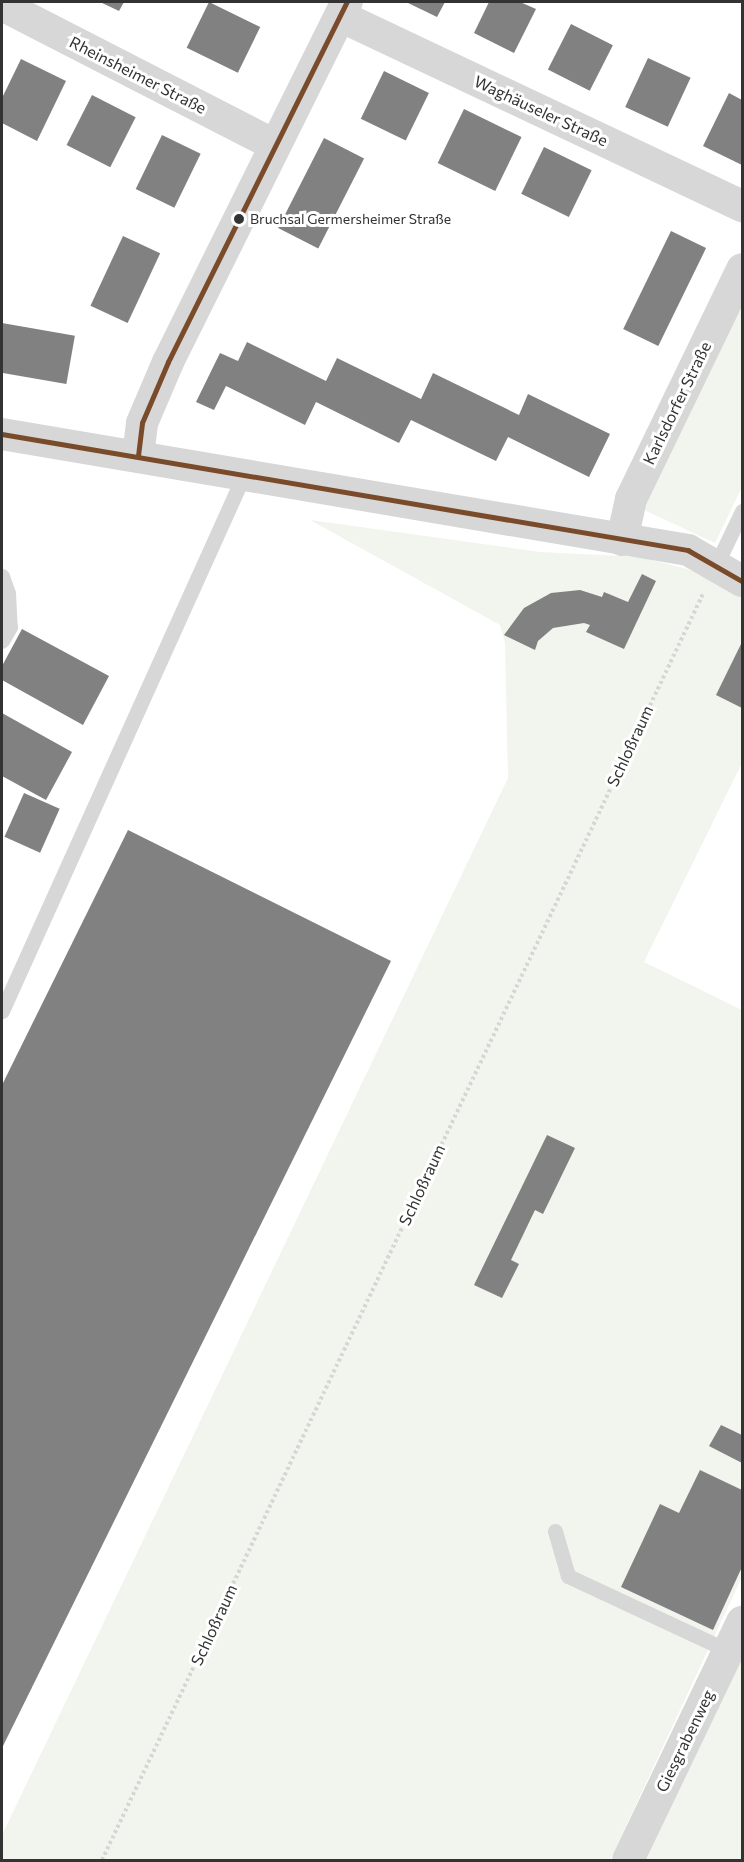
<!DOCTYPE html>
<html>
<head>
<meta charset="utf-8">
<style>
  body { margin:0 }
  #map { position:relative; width:744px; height:1862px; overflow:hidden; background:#fff; font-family:Commissioner,sans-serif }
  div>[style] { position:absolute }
  .green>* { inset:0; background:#f1f5ed }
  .building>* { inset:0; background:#818181; transform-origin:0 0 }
  .path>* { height:4px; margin-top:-2px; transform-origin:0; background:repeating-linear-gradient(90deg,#d6d6d6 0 3px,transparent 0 6px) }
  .service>* { height:15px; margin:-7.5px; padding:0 7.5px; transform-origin:7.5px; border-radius:7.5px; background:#d7d7d7 }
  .minor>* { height:32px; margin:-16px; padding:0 16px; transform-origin:16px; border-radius:16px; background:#d7d7d7 }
  .bus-1>* { height:4.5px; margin:-2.25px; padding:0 2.25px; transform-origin:2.25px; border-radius:2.25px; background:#7a4b2a }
  .dots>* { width:16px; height:16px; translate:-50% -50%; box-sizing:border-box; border:3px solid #fff; border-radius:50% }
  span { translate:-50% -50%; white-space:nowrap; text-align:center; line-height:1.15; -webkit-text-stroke:6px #fff; paint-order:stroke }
  .bus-label { font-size:14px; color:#333 }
  .left { translate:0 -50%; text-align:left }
  .street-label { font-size:16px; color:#333 }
  .frame { position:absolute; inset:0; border:3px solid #333; pointer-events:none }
</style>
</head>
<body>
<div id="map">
  <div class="green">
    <div style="clip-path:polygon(742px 300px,742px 487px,715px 543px,642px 509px)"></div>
    <div style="clip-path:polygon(310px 520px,540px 552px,641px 557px,728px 580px,742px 595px,742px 763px,644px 962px,742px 1010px,742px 1577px,610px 1860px,2px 1860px,2px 1835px,508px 778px,505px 643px,500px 625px)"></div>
    <div style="clip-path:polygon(742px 1650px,742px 1860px,642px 1860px)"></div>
  </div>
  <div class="building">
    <div style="clip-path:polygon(100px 2px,124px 2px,119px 11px)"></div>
    <div style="left:209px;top:2px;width:57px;height:51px;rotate:26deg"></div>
    <div style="clip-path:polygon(406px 2px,445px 2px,437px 17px)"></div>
    <div style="clip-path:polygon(489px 2px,520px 2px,536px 9px,514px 53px,474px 33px)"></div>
    <div style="left:571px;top:24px;width:47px;height:51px;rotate:27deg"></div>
    <div style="left:648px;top:58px;width:47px;height:54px;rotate:25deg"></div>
    <div style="clip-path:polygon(21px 59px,66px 81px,37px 141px,2px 123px,2px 98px)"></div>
    <div style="left:384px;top:71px;width:50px;height:53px;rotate:26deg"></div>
    <div style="clip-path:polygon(729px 93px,742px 100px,742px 165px,703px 146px)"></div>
    <div style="left:92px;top:95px;width:49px;height:56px;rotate:27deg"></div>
    <div style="left:464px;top:109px;width:64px;height:60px;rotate:26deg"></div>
    <div style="left:162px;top:135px;width:43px;height:60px;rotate:26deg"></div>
    <div style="left:324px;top:138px;width:45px;height:101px;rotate:27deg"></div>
    <div style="left:544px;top:147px;width:53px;height:52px;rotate:26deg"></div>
    <div style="left:671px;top:231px;width:39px;height:109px;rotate:26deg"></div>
    <div style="left:123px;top:236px;width:41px;height:77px;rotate:25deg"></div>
    <div style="left:2px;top:323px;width:74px;height:49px;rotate:10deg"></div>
    <div style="clip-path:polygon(247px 342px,326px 381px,337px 358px,421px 399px,433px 373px,519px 415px,528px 394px,610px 434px,589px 477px,508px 437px,496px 461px,411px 420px,399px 443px,316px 402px,305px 425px,226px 386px,214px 410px,196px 402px,220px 353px,238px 361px)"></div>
    <div style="clip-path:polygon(642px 574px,656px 581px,624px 649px,586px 632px,590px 625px,584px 623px,553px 628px,538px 641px,535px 650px,504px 635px,524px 608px,551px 593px,580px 590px,602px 597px,604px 592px,628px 602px)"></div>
    <div style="clip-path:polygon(22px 629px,109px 676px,83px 725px,2px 680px,2px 666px)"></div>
    <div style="clip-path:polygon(742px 642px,742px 708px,716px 695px)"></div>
    <div style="clip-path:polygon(2px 713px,72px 752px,46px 800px,2px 776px)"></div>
    <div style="left:24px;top:793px;width:39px;height:48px;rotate:24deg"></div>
    <div style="clip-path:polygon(128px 830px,391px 961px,2px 1748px,2px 1085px)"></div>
    <div style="clip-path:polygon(547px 1135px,575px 1148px,543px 1214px,535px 1210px,511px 1260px,519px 1264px,502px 1298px,474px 1285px)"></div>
    <div style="clip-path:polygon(721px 1425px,742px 1435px,742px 1463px,709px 1446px)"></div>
    <div style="clip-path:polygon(700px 1470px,742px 1490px,742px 1567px,713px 1630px,621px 1587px,660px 1504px,679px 1513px)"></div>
  </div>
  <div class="path">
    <div style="left:102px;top:1860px;width:1401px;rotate:-64.61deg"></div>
  </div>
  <div class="service">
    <div style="left:717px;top:563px;width:58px;rotate:-64.3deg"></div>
    <div style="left:2px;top:576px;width:18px;rotate:71deg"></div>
    <div style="left:8px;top:593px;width:34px;rotate:87deg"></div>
    <div style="left:10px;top:627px;width:16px;rotate:120deg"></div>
    <div style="left:2px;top:1011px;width:586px;rotate:-65.71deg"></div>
    <div style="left:555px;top:1531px;width:47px;rotate:73.9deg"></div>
    <div style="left:568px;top:1576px;width:178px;rotate:25deg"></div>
  </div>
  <div class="minor">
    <div style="left:2px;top:5px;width:306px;rotate:27.2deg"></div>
    <div style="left:340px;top:16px;width:445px;rotate:25.3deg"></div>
    <div style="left:2px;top:434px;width:696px;rotate:9.6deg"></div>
    <div style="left:688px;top:550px;width:62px;rotate:29.9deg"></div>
    <div style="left:138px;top:456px;width:33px;rotate:-83deg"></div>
    <div style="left:142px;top:423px;width:66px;rotate:-66.9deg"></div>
    <div style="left:168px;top:362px;width:402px;rotate:-63.6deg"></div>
    <div style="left:622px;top:540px;width:42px;rotate:-77.6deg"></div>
    <div style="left:631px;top:499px;width:255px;rotate:-64.2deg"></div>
    <div style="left:628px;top:1860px;width:264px;rotate:-64.4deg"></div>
  </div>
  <div class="bus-1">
    <div style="left:2px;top:434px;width:696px;rotate:9.6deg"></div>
    <div style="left:688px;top:550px;width:62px;rotate:29.9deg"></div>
    <div style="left:138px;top:456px;width:33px;rotate:-83deg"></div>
    <div style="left:142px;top:423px;width:66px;rotate:-66.9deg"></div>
    <div style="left:168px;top:362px;width:402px;rotate:-63.6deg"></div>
  </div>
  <div class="dots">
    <div style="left:239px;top:219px;background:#333"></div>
  </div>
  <div class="bus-label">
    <span class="left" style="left:250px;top:219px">Bruchsal Germersheimer Straße</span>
  </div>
  <div class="street-label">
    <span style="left:138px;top:75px;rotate:27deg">Rheinsheimer Straße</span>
    <span style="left:541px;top:111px;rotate:25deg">Waghäuseler Straße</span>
    <span style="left:677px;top:403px;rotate:-64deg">Karlsdorfer Straße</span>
    <span style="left:630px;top:746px;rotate:-65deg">Schloßraum</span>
    <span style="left:422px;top:1185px;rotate:-65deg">Schloßraum</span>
    <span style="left:214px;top:1625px;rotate:-65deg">Schloßraum</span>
    <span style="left:685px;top:1741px;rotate:-64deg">Giesgrabenweg</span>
  </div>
  <div class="frame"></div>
</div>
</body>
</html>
